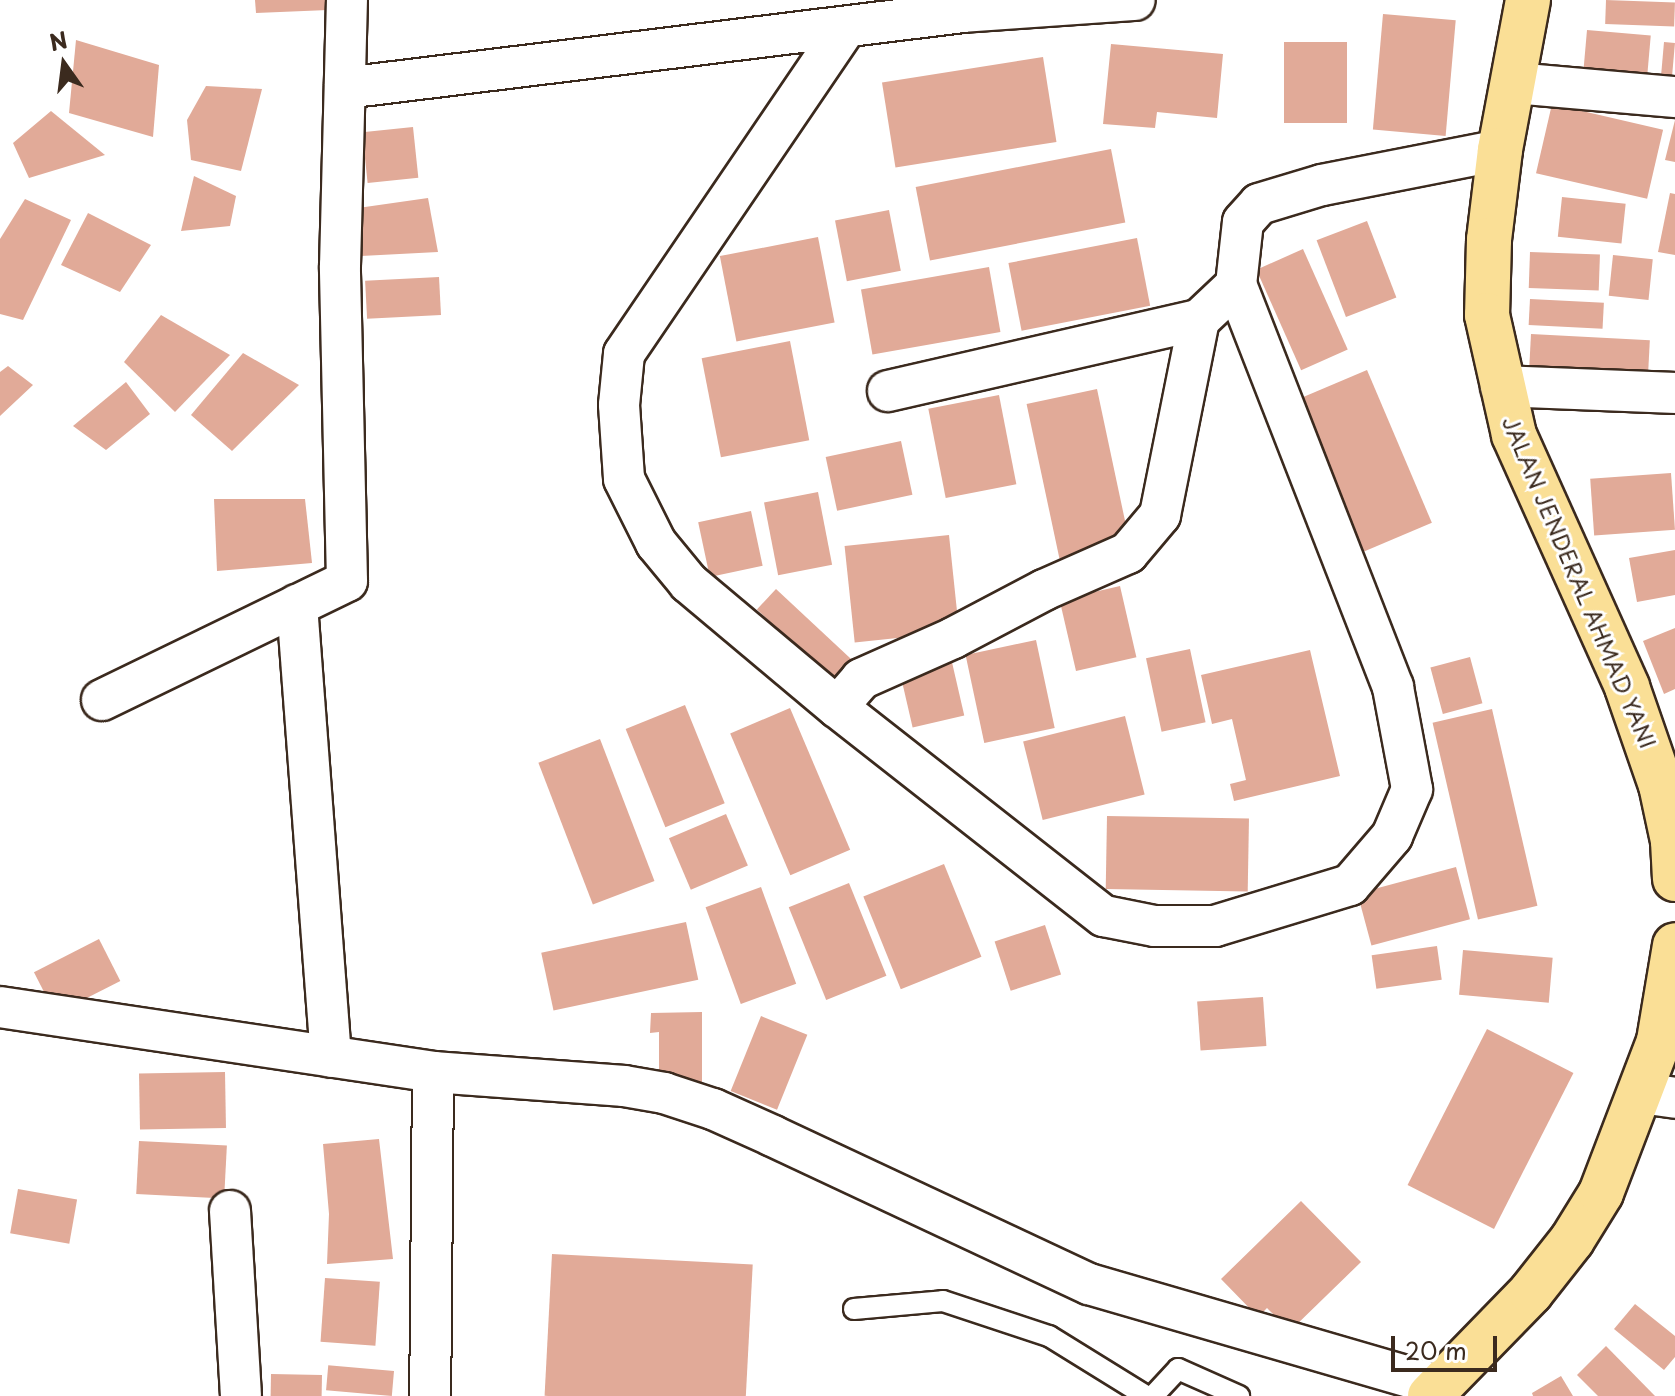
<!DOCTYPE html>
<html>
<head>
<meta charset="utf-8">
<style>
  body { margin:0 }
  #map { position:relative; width:1675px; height:1396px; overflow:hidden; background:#fff; font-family:"Playpen Sans",sans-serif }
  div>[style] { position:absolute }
  .building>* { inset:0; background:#e1aa98; transform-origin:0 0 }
  .roads { filter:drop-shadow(2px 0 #3b2a1e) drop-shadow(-2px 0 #3b2a1e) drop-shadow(0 2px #3b2a1e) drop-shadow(0 -2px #3b2a1e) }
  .lane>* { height:20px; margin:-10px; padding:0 10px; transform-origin:10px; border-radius:10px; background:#fff }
  .street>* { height:40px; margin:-20px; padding:0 20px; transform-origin:20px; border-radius:20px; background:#fff }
  .highway>* { height:44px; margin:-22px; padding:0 22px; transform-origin:22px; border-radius:22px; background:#fadf96 }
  span { translate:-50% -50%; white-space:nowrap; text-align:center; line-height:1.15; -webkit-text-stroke:6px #fff; paint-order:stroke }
  .street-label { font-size:22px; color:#3b2a1e }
  .north { position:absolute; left:24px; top:24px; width:80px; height:80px; -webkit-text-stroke:6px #fff; paint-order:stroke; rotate:346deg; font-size:22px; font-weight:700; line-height:32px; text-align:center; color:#3b2a1e }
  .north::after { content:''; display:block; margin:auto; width:28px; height:36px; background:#3b2a1e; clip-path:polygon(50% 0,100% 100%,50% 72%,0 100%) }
  .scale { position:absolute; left:1391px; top:1336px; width:106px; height:36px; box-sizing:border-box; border:4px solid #3b2a1e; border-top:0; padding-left:10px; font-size:24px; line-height:28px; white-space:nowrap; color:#3b2a1e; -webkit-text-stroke:6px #fff; paint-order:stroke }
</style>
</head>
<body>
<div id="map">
  <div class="building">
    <div style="clip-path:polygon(255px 0,327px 0,328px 10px,256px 13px)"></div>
    <div style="left:1606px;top:0;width:69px;height:24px;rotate:2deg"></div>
    <div style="left:1383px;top:14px;width:73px;height:116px;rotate:5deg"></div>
    <div style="left:1587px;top:30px;width:64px;height:54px;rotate:5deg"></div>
    <div style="clip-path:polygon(76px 40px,159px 65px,153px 137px,69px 113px)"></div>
    <div style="left:1284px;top:42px;width:63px;height:81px"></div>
    <div style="left:1664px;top:42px;width:11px;height:51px;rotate:5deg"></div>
    <div style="clip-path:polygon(1111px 44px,1223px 54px,1217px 118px,1157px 112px,1155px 128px,1103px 124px)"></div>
    <div style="left:1043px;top:57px;width:86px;height:163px;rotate:81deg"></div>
    <div style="clip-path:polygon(206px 86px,262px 89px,241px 171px,191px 160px,187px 120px)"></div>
    <div style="left:1552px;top:104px;width:114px;height:71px;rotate:13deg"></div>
    <div style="clip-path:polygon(51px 111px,105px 155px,29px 178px,13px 143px)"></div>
    <div style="clip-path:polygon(1675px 120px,1675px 162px,1665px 160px)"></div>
    <div style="left:413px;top:127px;width:51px;height:51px;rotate:84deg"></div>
    <div style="left:1111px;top:149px;width:75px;height:199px;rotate:79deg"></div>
    <div style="clip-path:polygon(194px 176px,236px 196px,230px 226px,181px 231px)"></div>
    <div style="clip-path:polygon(1670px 193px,1675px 194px,1675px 255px,1658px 252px)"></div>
    <div style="left:1562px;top:197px;width:64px;height:40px;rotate:6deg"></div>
    <div style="clip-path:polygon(428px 198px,438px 252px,361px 256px,358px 208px)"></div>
    <div style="clip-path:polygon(25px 199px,71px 220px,23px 320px,0 314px,0 239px)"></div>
    <div style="left:889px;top:210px;width:62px;height:55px;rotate:79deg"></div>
    <div style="clip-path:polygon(88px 213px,151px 245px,120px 292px,61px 265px)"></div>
    <div style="left:1367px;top:221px;width:82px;height:54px;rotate:69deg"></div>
    <div style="left:818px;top:237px;width:87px;height:100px;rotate:79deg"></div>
    <div style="left:1137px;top:238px;width:69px;height:131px;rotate:79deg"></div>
    <div style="left:1303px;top:249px;width:110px;height:51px;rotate:66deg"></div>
    <div style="left:1530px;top:252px;width:70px;height:36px;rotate:2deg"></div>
    <div style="left:1613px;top:255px;width:40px;height:41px;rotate:6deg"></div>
    <div style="left:989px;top:267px;width:66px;height:130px;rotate:80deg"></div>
    <div style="left:439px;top:277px;width:38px;height:74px;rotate:87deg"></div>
    <div style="left:1530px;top:299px;width:74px;height:26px;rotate:3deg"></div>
    <div style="clip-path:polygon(161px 315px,230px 355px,175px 412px,124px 362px)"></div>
    <div style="left:1531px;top:334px;width:119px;height:47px;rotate:3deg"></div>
    <div style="left:790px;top:341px;width:101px;height:90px;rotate:79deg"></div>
    <div style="clip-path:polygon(243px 353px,299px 385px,232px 451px,191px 415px)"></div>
    <div style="clip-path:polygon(8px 366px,33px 385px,0 416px,0 372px)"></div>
    <div style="left:1367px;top:370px;width:166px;height:82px;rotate:67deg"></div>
    <div style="clip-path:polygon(126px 382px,150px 414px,106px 450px,73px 426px)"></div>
    <div style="left:1097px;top:389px;width:158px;height:72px;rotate:78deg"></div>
    <div style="left:999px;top:395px;width:91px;height:72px;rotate:79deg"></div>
    <div style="left:901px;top:441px;width:55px;height:77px;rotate:78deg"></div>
    <div style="left:1671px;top:473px;width:57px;height:81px;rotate:86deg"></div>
    <div style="left:818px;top:492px;width:74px;height:55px;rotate:79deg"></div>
    <div style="clip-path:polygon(214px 499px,305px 499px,312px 563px,217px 571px)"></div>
    <div style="left:751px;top:511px;width:56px;height:54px;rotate:78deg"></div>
    <div style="left:949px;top:535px;width:97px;height:105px;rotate:84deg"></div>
    <div style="clip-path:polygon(1675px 550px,1675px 595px,1637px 602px,1629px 558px)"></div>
    <div style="left:1120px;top:586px;width:73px;height:62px;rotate:77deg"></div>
    <div style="left:776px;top:589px;width:103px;height:28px;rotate:43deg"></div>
    <div style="clip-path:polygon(1675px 628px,1675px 689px,1664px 694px,1643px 641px)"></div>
    <div style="left:1036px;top:640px;width:90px;height:72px;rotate:78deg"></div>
    <div style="left:1190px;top:649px;width:75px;height:45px;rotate:78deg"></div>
    <div style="clip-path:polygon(1310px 650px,1340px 776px,1234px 801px,1230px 784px,1246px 780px,1232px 719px,1212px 724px,1201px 675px)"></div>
    <div style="left:1470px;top:657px;width:48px;height:41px;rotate:75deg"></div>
    <div style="left:951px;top:658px;width:59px;height:53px;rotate:77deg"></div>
    <div style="left:685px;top:705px;width:106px;height:64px;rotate:68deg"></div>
    <div style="left:790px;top:708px;width:154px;height:65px;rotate:67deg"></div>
    <div style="left:1492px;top:709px;width:202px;height:61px;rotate:77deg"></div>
    <div style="left:1125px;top:716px;width:81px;height:105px;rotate:76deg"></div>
    <div style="left:600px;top:739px;width:152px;height:66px;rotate:69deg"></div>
    <div style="left:726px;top:814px;width:56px;height:62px;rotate:67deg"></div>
    <div style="left:1107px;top:816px;width:142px;height:73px;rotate:1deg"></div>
    <div style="left:944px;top:864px;width:100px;height:87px;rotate:68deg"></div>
    <div style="left:1456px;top:867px;width:54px;height:102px;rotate:75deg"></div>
    <div style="left:849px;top:883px;width:100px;height:65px;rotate:68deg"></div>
    <div style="left:761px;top:887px;width:103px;height:59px;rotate:70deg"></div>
    <div style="left:686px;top:922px;width:59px;height:148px;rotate:78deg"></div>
    <div style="left:1045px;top:925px;width:52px;height:53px;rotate:72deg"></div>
    <div style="left:99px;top:939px;width:47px;height:73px;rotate:63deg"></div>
    <div style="left:1437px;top:946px;width:34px;height:66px;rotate:82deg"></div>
    <div style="left:1463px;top:950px;width:90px;height:45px;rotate:5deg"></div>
    <div style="left:1263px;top:997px;width:49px;height:66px;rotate:86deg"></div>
    <div style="clip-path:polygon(702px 1012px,702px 1082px,659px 1082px,659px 1032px,650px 1033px,651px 1013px)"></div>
    <div style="left:761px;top:1016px;width:50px;height:81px;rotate:22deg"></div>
    <div style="left:1487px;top:1029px;width:97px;height:175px;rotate:27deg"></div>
    <div style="left:225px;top:1072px;width:56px;height:86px;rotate:89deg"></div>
    <div style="clip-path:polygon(379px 1139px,393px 1259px,327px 1264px,329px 1214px,323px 1144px)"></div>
    <div style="left:139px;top:1141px;width:88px;height:53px;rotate:3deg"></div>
    <div style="left:18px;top:1189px;width:60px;height:45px;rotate:10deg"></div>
    <div style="clip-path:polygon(1301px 1201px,1361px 1262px,1290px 1331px,1267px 1308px,1258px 1317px,1221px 1279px)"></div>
    <div style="left:552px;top:1254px;width:201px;height:142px;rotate:3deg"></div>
    <div style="left:325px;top:1278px;width:55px;height:64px;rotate:4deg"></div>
    <div style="clip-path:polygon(1635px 1304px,1675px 1336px,1675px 1357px,1664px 1370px,1614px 1329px)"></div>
    <div style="clip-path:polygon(1606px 1346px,1655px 1396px,1598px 1396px,1577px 1375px)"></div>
    <div style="left:394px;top:1371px;width:25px;height:66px;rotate:95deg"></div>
    <div style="left:271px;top:1374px;width:51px;height:22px;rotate:1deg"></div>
    <div style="clip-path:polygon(1561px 1376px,1573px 1396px,1533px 1396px,1532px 1393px)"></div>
  </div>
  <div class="roads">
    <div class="lane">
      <div style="left:854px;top:1309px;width:89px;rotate:-5.1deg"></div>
      <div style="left:943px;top:1301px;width:112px;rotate:18.3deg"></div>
      <div style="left:1049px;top:1336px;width:114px;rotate:31.7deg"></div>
      <div style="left:1153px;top:1396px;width:37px;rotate:-47deg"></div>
      <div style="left:1178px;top:1369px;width:67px;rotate:23.9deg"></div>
    </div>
    <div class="street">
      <div style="left:846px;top:27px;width:395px;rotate:124.2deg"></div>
      <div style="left:624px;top:354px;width:51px;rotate:95.6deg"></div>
      <div style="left:619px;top:405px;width:74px;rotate:86.1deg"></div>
      <div style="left:624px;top:479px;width:72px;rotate:63.4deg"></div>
      <div style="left:656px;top:543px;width:52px;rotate:50.5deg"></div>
      <div style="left:689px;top:583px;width:193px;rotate:40deg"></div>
      <div style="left:837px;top:707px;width:339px;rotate:38.1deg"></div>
      <div style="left:1104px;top:916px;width:52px;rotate:11.1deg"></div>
      <div style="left:1155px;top:926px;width:60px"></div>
      <div style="left:1215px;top:926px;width:141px;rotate:-16.9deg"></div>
      <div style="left:1350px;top:885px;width:65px;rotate:-49.4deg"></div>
      <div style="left:1392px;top:836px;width:51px;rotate:-66.9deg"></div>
      <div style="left:1412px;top:789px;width:104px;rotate:-100.6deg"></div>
      <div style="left:1393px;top:687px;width:432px;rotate:-111.3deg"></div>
      <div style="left:1514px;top:83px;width:162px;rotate:5deg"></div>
      <div style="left:345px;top:88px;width:623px;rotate:-7.01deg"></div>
      <div style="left:963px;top:12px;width:172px;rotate:-4deg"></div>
      <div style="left:1501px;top:386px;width:174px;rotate:2.3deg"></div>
      <div style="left:888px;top:391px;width:319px;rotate:-12.9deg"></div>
      <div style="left:297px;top:605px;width:453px;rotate:85.7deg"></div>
      <div style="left:102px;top:700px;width:272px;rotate:-25.9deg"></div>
      <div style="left:347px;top:581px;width:315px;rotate:-91.3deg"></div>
      <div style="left:340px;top:266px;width:266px;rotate:-88.5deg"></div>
      <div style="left:837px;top:707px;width:37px;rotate:-49deg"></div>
      <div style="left:861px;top:679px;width:101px;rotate:-24deg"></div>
      <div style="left:953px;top:638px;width:103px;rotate:-27.8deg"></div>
      <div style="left:1044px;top:590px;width:92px;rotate:-23.8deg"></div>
      <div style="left:1128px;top:553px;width:50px;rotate:-49.9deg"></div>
      <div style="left:1160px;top:515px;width:199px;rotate:-78.7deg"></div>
      <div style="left:1199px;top:320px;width:51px;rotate:-43.4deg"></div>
      <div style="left:1236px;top:285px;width:63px;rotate:-83.7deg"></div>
      <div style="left:1243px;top:222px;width:24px;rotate:-48deg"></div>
      <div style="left:1259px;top:204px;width:66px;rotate:-16.8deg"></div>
      <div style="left:1322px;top:185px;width:181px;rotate:-11.1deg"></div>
      <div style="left:0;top:1007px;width:438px;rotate:8.5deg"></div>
      <div style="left:433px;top:1072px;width:324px;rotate:90.5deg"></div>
      <div style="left:433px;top:1072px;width:192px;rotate:4.2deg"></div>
      <div style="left:624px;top:1086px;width:41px;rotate:9.9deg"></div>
      <div style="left:664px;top:1093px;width:52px;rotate:18.1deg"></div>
      <div style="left:713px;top:1109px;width:66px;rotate:24.2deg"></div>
      <div style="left:773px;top:1136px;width:349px;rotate:25.1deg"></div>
      <div style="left:1089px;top:1284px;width:366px;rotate:16.2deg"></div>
      <div style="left:1641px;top:1093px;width:34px;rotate:8deg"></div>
      <div style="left:230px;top:1211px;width:185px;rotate:86.6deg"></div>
    </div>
    <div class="highway">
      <div style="left:1528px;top:0;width:153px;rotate:100.6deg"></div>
      <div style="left:1500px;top:150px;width:91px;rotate:97deg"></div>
      <div style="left:1489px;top:240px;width:75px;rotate:91.5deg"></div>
      <div style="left:1487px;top:315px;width:123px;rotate:77.3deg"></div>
      <div style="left:1514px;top:435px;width:276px;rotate:65.8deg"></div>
      <div style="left:1627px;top:687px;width:104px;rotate:70.9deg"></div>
      <div style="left:1661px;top:785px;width:57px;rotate:77.9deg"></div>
      <div style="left:1673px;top:841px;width:38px;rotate:87deg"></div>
      <div style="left:1430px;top:1396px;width:145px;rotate:-45.8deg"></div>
      <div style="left:1531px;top:1292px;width:66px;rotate:-51.7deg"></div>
      <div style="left:1572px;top:1240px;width:55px;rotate:-58.3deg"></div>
      <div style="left:1601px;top:1193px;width:163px;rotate:-69.1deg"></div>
      <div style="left:1659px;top:1041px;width:97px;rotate:-80.5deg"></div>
    </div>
  </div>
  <div class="street-label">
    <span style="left:1580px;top:582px;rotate:67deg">JALAN JENDERAL AHMAD YANI</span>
  </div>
  <div class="north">N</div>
  <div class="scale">20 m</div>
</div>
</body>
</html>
